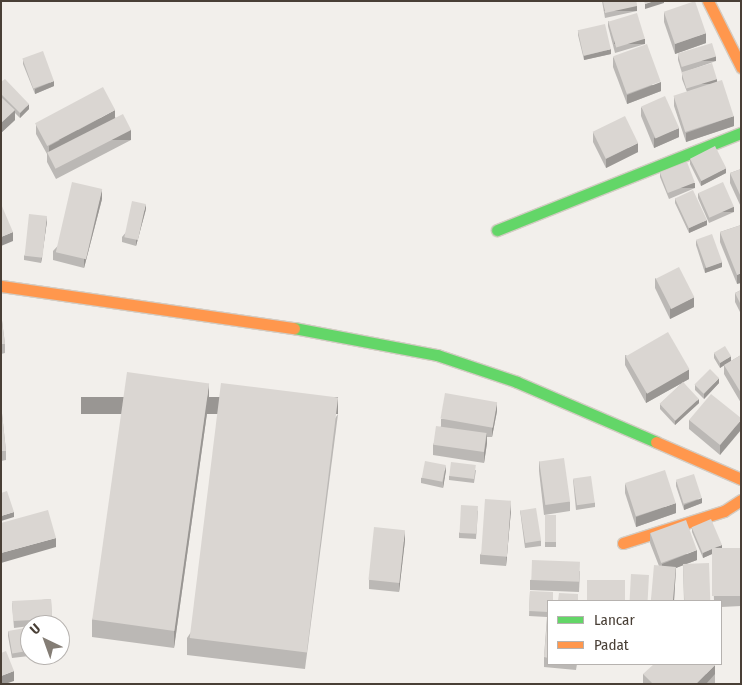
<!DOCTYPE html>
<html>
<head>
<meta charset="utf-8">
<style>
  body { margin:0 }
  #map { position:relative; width:742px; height:685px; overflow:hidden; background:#f2efeb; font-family:"Fira Sans Condensed",sans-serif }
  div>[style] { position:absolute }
  .roads { filter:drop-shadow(1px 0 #d3ccc3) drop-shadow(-1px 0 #d3ccc3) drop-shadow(0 1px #d3ccc3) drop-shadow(0 -1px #d3ccc3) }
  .fast>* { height:11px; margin:-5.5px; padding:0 5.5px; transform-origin:5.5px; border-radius:5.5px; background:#63d668 }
  .slow>* { height:11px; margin:-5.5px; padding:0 5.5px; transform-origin:5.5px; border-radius:5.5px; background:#ff974d }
  .wall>* { inset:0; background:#bbb8b5; transform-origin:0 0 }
  .shaded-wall>* { inset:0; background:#999693; transform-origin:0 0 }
  .building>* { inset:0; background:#dad6d2; transform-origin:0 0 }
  span { translate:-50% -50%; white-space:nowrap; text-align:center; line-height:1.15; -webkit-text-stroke:4px #fff; paint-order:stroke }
  .frame { position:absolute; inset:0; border:2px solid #493f36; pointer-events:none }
  .legend { position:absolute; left:547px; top:600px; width:175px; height:65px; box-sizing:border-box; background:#fff; border:1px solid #b6b2af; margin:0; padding:6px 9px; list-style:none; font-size:15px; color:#493f36 }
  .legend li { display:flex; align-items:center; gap:10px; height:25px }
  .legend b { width:25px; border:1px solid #b6b2af }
  .north { position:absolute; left:20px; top:615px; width:50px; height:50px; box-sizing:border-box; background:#fff; border:1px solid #b6b2af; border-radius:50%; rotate:318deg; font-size:14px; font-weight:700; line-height:20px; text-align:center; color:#493f36 }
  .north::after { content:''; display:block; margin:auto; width:18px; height:22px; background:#847d75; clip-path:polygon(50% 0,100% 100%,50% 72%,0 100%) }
</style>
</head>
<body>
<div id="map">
  <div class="roads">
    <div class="fast">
      <div style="left:497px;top:230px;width:263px;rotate:-21.7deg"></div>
      <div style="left:294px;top:328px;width:146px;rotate:10.7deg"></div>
      <div style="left:437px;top:355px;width:84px;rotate:18.6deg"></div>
      <div style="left:517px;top:382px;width:151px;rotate:23.3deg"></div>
    </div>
    <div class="slow">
      <div style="left:708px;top:1px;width:74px;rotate:63.4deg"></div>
      <div style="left:1px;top:286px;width:296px;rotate:8.2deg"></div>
      <div style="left:656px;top:442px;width:93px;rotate:23.5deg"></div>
      <div style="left:623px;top:543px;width:106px;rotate:-17.6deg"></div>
      <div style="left:724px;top:511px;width:20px;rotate:-33deg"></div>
    </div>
  </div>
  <div class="wall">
    <div style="clip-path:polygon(602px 1px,636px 1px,637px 11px,605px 18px)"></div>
    <div style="clip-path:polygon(664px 12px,706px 43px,675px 54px,664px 22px)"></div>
    <div style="clip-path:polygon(608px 21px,645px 44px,615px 53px,608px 26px)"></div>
    <div style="clip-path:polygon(578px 30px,611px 54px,584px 60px,578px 35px)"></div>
    <div style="clip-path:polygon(678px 55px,716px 61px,682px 73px,678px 60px)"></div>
    <div style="clip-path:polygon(613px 57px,661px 91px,627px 104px,613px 67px)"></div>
    <div style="clip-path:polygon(23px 59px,54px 86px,35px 94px,23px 64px)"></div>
    <div style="clip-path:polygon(682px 74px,717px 81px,734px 126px,686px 142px,674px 106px,674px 97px,687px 92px,682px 79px)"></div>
    <div style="clip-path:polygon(1px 82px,29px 109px,20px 118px,15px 113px,15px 120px,1px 133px)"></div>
    <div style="clip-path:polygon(641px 107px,679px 137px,654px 148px,641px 116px)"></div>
    <div style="clip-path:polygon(115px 117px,131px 140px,56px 179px,47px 162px,47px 154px,36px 134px,36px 124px)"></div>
    <div style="clip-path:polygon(593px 132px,638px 152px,606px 168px,593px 142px)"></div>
    <div style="clip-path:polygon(690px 159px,726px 173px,701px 186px,690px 164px)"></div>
    <div style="clip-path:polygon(741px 169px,741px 207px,730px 183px,730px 173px)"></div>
    <div style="clip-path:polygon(660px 172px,695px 188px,669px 199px,660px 177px)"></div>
    <div style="clip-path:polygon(698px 193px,734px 212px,709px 223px,698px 198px)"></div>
    <div style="clip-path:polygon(675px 198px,707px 225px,689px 233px,675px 203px)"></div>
    <div style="clip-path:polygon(102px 199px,84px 268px,53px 260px,53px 251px)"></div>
    <div style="clip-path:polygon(146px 209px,136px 246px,122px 242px,122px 237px)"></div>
    <div style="clip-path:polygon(47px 221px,41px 263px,24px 260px,24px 256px)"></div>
    <div style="clip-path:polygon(741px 225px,737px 284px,720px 242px,720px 232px)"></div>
    <div style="clip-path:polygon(696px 240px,722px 267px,705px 273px,696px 245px)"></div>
    <div style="clip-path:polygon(655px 278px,694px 307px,670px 319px,655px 288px)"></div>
    <div style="clip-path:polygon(741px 290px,741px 314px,735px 302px,735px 293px)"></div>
    <div style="clip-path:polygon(1px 313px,5px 344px,5px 353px,1px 354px)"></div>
    <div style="clip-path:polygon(714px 353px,731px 361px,741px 355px,741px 403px,724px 374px,724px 365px,720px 368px,714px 358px)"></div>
    <div style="clip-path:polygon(625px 355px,689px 379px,683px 382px,699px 403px,675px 425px,660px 409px,660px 404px,682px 383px,646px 403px,625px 365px)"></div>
    <div style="clip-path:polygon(719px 383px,704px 399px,695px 390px,695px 385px)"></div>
    <div style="clip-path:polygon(209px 399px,174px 648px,92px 637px,92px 620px)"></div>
    <div style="clip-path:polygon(1px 404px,6px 451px,6px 460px,1px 461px)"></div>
    <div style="clip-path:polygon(497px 411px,492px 437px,487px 437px,487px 443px,484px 463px,433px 455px,433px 445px,441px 426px,441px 419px)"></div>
    <div style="clip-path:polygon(338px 414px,305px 669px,187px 655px,187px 638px)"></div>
    <div style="clip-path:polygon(741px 418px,720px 455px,689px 429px,689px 420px)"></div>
    <div style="clip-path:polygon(539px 461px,570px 502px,570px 511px,544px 515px,539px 471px)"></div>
    <div style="clip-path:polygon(446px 470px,443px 488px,421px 483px,421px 478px)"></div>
    <div style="clip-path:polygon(476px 470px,474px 483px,449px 480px,449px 476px)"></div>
    <div style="clip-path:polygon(573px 479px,595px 503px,595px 507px,576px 510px)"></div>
    <div style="clip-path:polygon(676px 481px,702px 503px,684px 510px,676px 486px)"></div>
    <div style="clip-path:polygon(625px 484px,676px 513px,636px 527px,625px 493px)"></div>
    <div style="clip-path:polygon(478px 510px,476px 539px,459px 538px,459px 533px)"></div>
    <div style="clip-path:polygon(511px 510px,506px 566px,480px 564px,480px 555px)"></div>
    <div style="clip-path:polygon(520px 510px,541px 541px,541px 546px,525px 548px)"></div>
    <div style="left:545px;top:515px;width:11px;height:32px"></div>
    <div style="clip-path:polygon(692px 527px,722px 549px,741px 548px,741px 606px,721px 607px,721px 601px,714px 601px,712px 554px,703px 558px,692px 532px)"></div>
    <div style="clip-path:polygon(650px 533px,697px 560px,686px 564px,710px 601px,684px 601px,683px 565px,676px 568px,674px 601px,651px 601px,659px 566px,650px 543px)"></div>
    <div style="clip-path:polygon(405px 540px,399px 592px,369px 589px,369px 580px)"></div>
    <div style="clip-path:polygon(580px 571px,579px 592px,530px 590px,530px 580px)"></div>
    <div style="clip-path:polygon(530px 591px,548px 601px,548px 664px,577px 664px,576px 670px,544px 667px,544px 657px,547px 617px,529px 616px)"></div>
    <div style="clip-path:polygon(51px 599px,52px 622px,59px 621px,63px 643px,63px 647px,60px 648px,60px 625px,30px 625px,30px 626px,14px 628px,12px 603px)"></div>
    <div style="clip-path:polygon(8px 631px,29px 651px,29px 656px,12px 658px,8px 636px)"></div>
    <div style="left:643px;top:674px;width:72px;height:10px"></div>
  </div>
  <div class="shaded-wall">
    <div style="clip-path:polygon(654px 1px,664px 1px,664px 3px,645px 9px,645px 4px)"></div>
    <div style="left:637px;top:6px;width:5px;height:33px;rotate:90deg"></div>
    <div style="clip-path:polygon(706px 33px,706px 43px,675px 54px,675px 44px)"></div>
    <div style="left:645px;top:39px;width:5px;height:31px;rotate:90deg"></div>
    <div style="clip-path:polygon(611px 49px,611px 54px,584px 60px,584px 56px)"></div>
    <div style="left:716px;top:56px;width:5px;height:36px;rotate:90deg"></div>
    <div style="left:717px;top:79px;width:5px;height:32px;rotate:90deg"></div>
    <div style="clip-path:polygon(54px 81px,54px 86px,35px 94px,35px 89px)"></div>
    <div style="clip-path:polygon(661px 82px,661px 91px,627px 104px,627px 95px)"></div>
    <div style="clip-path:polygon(29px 104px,29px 109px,20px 118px,20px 113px)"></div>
    <div style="clip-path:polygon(15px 110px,15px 120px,1px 133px,1px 123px)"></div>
    <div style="clip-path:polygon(115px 110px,115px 119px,49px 156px,49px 146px)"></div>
    <div style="clip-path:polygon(734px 116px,734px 126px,686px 142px,686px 133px)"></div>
    <div style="clip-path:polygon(679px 128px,679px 137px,654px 148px,654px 138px)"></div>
    <div style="left:131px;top:130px;width:10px;height:85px;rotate:90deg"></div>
    <div style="clip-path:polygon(638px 143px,638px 152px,606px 168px,606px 159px)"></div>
    <div style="clip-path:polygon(726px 168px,726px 173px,701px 186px,701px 181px)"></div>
    <div style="left:695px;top:183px;width:5px;height:28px;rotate:90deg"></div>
    <div style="clip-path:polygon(102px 189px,102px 199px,84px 268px,84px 259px)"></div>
    <div style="clip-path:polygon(146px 204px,146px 209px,136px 246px,136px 241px)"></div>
    <div style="left:734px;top:207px;width:5px;height:27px;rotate:90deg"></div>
    <div style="clip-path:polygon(47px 216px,47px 221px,41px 263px,41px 258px)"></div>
    <div style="clip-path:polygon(707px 220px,707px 225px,689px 233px,689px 228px)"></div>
    <div style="clip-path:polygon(13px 232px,13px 241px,1px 246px,1px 237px)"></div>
    <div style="clip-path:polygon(722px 262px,722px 267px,705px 273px,705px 268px)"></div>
    <div style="clip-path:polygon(741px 273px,741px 283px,737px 284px,737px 275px)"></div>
    <div style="clip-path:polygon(694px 297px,694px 307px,670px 319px,670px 309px)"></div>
    <div style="clip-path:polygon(731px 356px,731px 361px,720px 368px,720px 363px)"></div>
    <div style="clip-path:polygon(689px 369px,689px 379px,646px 403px,646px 393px)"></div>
    <div style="clip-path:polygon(719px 378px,719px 383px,704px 399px,704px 394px)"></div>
    <div style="clip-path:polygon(209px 383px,209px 399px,174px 648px,174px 631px)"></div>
    <div style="left:338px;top:397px;width:17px;height:257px;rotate:90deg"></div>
    <div style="clip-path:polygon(699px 399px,699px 403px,675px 425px,675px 420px)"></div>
    <div style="clip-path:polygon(497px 402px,497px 411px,492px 437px,492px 428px)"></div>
    <div style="clip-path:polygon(741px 420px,741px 430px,720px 455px,720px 445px)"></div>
    <div style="clip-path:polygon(487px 433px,487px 443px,484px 463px,484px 453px)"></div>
    <div style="clip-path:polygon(446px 465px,446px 470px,443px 488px,443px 483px)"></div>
    <div style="clip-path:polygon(702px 498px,702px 503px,684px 510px,684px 505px)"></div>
    <div style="clip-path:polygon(511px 501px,511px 510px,506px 566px,506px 557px)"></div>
    <div style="clip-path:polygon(676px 503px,676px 513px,636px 527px,636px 517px)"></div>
    <div style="clip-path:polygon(14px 512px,14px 517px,1px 521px,1px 516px)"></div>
    <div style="clip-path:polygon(405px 530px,405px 540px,399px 592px,399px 583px)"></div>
    <div style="clip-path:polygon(56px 538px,56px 547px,1px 563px,1px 553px)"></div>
    <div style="clip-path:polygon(722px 545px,722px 550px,712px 549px)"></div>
    <div style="clip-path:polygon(712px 549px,712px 554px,703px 558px,703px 553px)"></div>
    <div style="clip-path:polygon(697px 550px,697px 560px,676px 568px,674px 601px,673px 601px,662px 573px,662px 564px)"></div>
    <div style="clip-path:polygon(715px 665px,715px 674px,706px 684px,696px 684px)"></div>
    <div style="clip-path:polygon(14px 671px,14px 681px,5px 684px,1px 684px,1px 676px)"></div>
  </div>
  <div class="building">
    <div style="clip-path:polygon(603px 1px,636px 1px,637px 6px,605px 13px)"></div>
    <div style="clip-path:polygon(644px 1px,654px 1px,645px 4px)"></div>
    <div style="left:695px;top:1px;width:34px;height:33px;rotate:71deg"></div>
    <div style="left:637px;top:13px;width:27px;height:30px;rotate:73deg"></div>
    <div style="left:605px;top:24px;width:26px;height:28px;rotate:77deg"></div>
    <div style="left:712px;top:43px;width:14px;height:36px;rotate:73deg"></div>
    <div style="left:647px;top:44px;width:40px;height:36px;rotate:70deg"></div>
    <div style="left:43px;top:51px;width:32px;height:22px;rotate:70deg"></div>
    <div style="left:712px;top:63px;width:17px;height:32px;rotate:73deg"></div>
    <div style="clip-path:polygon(5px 79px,29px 104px,20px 113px,1px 94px,1px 82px)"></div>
    <div style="left:722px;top:80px;width:38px;height:51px;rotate:72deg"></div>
    <div style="left:103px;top:87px;width:26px;height:77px;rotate:62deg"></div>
    <div style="left:665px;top:96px;width:35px;height:26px;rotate:66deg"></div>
    <div style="clip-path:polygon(1px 97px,15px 110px,1px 123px)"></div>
    <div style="left:123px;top:114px;width:18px;height:85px;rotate:63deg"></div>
    <div style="left:625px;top:116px;width:30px;height:36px;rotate:64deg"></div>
    <div style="left:715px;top:146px;width:25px;height:28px;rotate:63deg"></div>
    <div style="left:687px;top:162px;width:22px;height:29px;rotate:69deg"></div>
    <div style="clip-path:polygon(741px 169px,741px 197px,730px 173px)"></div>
    <div style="left:72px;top:182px;width:31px;height:72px;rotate:13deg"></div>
    <div style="left:723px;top:182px;width:27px;height:27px;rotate:66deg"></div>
    <div style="left:693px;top:190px;width:33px;height:20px;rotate:65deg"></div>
    <div style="left:132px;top:201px;width:14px;height:37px;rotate:12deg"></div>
    <div style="clip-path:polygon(1px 204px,13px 232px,1px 237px)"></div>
    <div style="left:29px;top:214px;width:18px;height:42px;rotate:6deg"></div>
    <div style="clip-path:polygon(741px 225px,741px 273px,737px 275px,720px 232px)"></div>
    <div style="left:712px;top:234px;width:30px;height:17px;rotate:70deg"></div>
    <div style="left:679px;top:267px;width:34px;height:26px;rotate:63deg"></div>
    <div style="clip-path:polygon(741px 290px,741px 305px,735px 293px)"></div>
    <div style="clip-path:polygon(1px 313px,5px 344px,1px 344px)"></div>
    <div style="left:668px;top:332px;width:43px;height:49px;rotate:60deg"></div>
    <div style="left:725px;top:346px;width:12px;height:13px;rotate:59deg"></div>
    <div style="clip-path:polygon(741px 355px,741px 393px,724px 365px)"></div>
    <div style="left:710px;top:369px;width:13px;height:22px;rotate:45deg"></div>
    <div style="left:127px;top:372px;width:83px;height:250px;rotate:8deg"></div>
    <div style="left:683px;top:382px;width:23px;height:32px;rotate:47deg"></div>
    <div style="left:221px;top:383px;width:118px;height:257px;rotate:7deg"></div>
    <div style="left:445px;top:393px;width:53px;height:26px;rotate:10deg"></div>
    <div style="clip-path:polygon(711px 394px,741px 418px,741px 420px,720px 445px,689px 420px)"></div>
    <div style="clip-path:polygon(1px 404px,6px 451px,1px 451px)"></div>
    <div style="left:436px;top:426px;width:51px;height:19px;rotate:8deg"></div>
    <div style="left:564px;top:458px;width:44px;height:25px;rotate:82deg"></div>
    <div style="left:425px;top:461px;width:21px;height:17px;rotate:11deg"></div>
    <div style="left:451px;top:462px;width:25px;height:14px;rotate:7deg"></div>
    <div style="left:665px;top:470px;width:35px;height:42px;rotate:72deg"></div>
    <div style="left:694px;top:474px;width:25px;height:19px;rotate:72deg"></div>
    <div style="left:591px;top:476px;width:27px;height:18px;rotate:82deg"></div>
    <div style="clip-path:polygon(7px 491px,14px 512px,1px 516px,1px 493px)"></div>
    <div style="left:485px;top:499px;width:26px;height:56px;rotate:4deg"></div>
    <div style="left:461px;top:505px;width:17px;height:28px;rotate:3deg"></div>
    <div style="left:536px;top:508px;width:33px;height:16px;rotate:81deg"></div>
    <div style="clip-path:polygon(48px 510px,56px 538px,1px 553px,1px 523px)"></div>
    <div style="left:545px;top:515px;width:11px;height:27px"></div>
    <div style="left:711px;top:519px;width:28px;height:21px;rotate:67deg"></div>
    <div style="left:686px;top:520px;width:32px;height:38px;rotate:70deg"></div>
    <div style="left:374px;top:527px;width:31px;height:53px;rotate:6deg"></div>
    <div style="left:741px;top:548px;width:48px;height:29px;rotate:90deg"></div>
    <div style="left:532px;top:560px;width:48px;height:20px;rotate:2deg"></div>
    <div style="left:709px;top:563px;width:38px;height:26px;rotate:88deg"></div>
    <div style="left:654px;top:565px;width:22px;height:36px;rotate:5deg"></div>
    <div style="left:631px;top:574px;width:18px;height:27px;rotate:3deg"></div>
    <div style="left:587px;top:580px;width:38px;height:21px"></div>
    <div style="clip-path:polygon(530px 591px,553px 592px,553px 601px,548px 601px,548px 612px,529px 611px)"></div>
    <div style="clip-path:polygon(559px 593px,578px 594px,578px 601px,558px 601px)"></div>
    <div style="left:51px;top:599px;width:20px;height:39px;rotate:87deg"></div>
    <div style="clip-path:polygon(548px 611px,548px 658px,544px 657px)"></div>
    <div style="clip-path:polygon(59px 621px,63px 643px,60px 643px,60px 625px,37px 625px)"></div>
    <div style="left:25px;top:628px;width:23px;height:17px;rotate:80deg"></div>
    <div style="clip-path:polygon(6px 651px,14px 671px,1px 676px,1px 653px)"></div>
    <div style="clip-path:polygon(654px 664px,714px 664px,715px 665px,696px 684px,653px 684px,643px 674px)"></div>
  </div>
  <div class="frame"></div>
  <ul class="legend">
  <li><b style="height:6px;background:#63d668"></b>Lancar</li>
  <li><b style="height:6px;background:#ff974d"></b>Padat</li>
  </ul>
  <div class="north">U</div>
</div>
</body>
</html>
